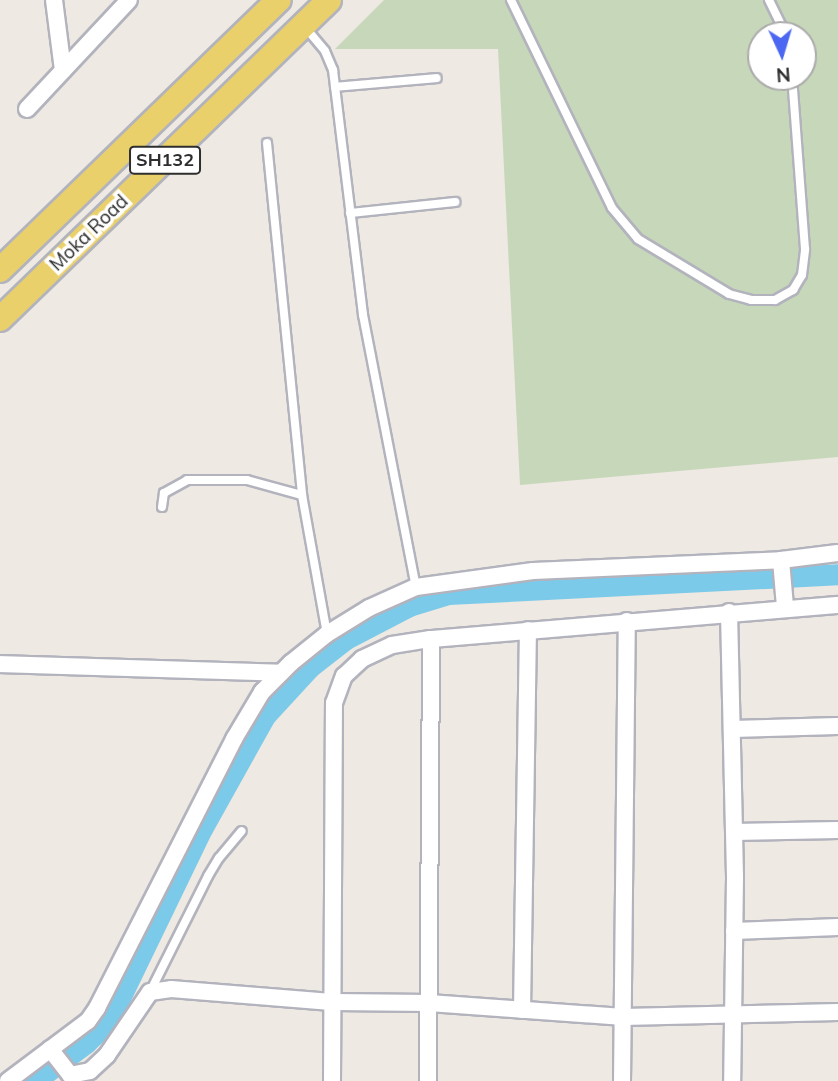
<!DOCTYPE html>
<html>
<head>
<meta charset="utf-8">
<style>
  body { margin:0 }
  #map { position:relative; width:838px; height:1081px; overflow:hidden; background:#eee9e2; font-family:Mulish,sans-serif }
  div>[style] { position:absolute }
  .cemetery>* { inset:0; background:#c7d7ba }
  .canal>* { height:21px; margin:-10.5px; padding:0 10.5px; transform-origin:10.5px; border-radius:10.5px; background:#7bcaea }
  .roads { filter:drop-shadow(2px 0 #b2b3bd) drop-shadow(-2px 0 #b2b3bd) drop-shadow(0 2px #b2b3bd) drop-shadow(0 -2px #b2b3bd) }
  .lane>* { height:8px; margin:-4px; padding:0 4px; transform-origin:4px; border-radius:4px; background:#fff }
  .street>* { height:16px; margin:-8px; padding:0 8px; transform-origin:8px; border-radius:8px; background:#fff }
  .primary>* { height:24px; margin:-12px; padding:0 12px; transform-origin:12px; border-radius:12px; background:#ead06a }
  span { translate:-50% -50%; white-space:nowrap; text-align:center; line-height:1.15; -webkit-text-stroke:7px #fff; paint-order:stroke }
  .shield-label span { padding:2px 5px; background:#fff; border:2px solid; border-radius:5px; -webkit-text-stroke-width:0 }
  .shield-label { font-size:18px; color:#2e2e2e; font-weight:700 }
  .street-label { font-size:19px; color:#2e2e2e }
  .north { position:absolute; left:747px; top:21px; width:70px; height:70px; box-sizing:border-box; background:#fff; border:2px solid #ababab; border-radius:50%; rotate:176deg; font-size:19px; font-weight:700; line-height:28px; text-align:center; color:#2e2e2e }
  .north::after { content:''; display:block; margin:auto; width:24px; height:32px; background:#4c67f1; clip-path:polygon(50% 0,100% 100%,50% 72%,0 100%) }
</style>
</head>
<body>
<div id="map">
  <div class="cemetery">
    <div style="clip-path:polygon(evenodd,384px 0,838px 0,838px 457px,520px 485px,498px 49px,335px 49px,384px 0,761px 35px,803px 35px,803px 77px,761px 77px,761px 35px)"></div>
  </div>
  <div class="canal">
    <div style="left:35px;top:1081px;width:64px;rotate:-36.7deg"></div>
    <div style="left:86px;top:1043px;width:32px;rotate:-44deg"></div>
    <div style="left:109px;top:1021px;width:213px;rotate:-64.2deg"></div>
    <div style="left:202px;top:829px;width:129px;rotate:-60.9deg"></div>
    <div style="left:265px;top:716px;width:67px;rotate:-47.4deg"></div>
    <div style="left:310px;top:667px;width:46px;rotate:-37.9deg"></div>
    <div style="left:346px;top:639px;width:71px;rotate:-27.6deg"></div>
    <div style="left:409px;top:606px;width:41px;rotate:-17.1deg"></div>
    <div style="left:448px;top:594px;width:391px;rotate:-2.9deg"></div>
  </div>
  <div class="roads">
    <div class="lane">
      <div style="left:511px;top:0;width:231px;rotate:64.1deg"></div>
      <div style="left:612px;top:208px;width:40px;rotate:50deg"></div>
      <div style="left:638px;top:239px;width:106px;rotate:31.1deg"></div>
      <div style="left:729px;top:294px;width:23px;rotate:15deg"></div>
      <div style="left:751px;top:300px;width:24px"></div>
      <div style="left:775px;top:300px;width:21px;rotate:-29deg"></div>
      <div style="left:793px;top:290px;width:17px;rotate:-59deg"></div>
      <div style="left:802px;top:275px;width:26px;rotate:-83deg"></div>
      <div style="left:805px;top:249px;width:172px;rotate:-94.3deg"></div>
      <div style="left:769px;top:0;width:39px;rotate:64deg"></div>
      <div style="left:305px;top:27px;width:31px;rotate:50deg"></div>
      <div style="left:325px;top:51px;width:21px;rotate:67deg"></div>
      <div style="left:333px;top:70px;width:247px;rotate:83deg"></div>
      <div style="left:363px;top:315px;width:277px;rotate:79deg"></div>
      <div style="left:335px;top:87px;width:102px;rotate:-5deg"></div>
      <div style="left:267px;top:143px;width:354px;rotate:84.3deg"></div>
      <div style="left:302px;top:495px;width:141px;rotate:79.8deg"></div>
      <div style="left:350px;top:213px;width:106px;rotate:-6deg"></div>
      <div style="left:162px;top:507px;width:14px;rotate:-82deg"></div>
      <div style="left:164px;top:493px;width:26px;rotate:-29deg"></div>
      <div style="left:187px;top:480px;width:60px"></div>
      <div style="left:247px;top:480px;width:57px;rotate:15.3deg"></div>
      <div style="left:150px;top:992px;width:130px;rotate:-63.4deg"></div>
      <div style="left:208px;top:876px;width:21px;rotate:-59deg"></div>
      <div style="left:219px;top:858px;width:35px;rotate:-50deg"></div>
    </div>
    <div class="street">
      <div style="left:54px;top:0;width:71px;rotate:82.7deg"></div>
      <div style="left:27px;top:109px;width:149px;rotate:-46.9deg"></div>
      <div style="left:781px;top:560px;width:47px;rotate:85.1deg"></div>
      <div style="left:729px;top:612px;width:266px;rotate:88.7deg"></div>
      <div style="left:735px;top:878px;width:203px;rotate:90.8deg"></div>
      <div style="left:0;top:664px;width:281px;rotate:1.8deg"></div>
      <div style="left:732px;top:729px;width:106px;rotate:-1.6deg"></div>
      <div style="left:734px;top:832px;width:104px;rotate:-1.1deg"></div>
      <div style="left:734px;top:931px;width:104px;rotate:-2.2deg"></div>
      <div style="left:522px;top:1010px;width:380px;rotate:-89.1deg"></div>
      <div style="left:50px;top:1049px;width:33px;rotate:52deg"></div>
      <div style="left:70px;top:1075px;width:20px;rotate:-11deg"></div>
      <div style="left:90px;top:1071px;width:23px;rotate:-43deg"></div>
      <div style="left:107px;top:1055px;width:76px;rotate:-55.7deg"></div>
      <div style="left:150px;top:992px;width:21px;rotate:-8deg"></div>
      <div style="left:171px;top:989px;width:164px;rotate:4.6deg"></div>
      <div style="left:334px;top:1002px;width:95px;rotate:0.6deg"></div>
      <div style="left:429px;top:1003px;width:195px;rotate:4.1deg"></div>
      <div style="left:623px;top:1017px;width:215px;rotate:-1.3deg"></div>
      <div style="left:8px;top:1081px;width:100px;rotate:-36.9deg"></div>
      <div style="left:88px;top:1021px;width:16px;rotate:-55deg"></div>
      <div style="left:97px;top:1008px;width:302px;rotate:-63deg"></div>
      <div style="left:234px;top:739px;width:55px;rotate:-59.2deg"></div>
      <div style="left:262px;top:692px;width:41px;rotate:-45deg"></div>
      <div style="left:291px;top:663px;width:46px;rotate:-38.9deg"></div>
      <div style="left:327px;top:634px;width:49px;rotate:-31.8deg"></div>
      <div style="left:369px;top:608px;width:51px;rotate:-24.1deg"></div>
      <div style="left:416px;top:587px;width:118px;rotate:-7.8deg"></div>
      <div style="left:533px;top:571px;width:248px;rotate:-2.5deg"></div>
      <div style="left:781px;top:560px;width:57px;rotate:-7deg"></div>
      <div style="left:332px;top:1081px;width:378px;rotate:-89.7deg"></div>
      <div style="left:334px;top:703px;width:29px;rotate:-70deg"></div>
      <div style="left:344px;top:676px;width:25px;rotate:-43deg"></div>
      <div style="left:362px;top:659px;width:33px;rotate:-25deg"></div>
      <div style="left:392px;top:645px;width:39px;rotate:-9deg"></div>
      <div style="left:431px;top:639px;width:408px;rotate:-4.8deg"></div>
      <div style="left:428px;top:1081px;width:442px;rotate:-89.6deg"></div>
      <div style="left:622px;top:1081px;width:460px;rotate:-89.4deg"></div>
    </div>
    <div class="primary">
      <div style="left:0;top:270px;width:388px;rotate:-44.1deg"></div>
      <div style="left:0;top:319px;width:458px;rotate:-44.1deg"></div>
    </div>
  </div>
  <div class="shield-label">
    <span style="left:165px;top:160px">SH132</span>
  </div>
  <div class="street-label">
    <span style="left:89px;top:233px;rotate:-44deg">Moka Road</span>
  </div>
  <div class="north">N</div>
</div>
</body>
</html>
